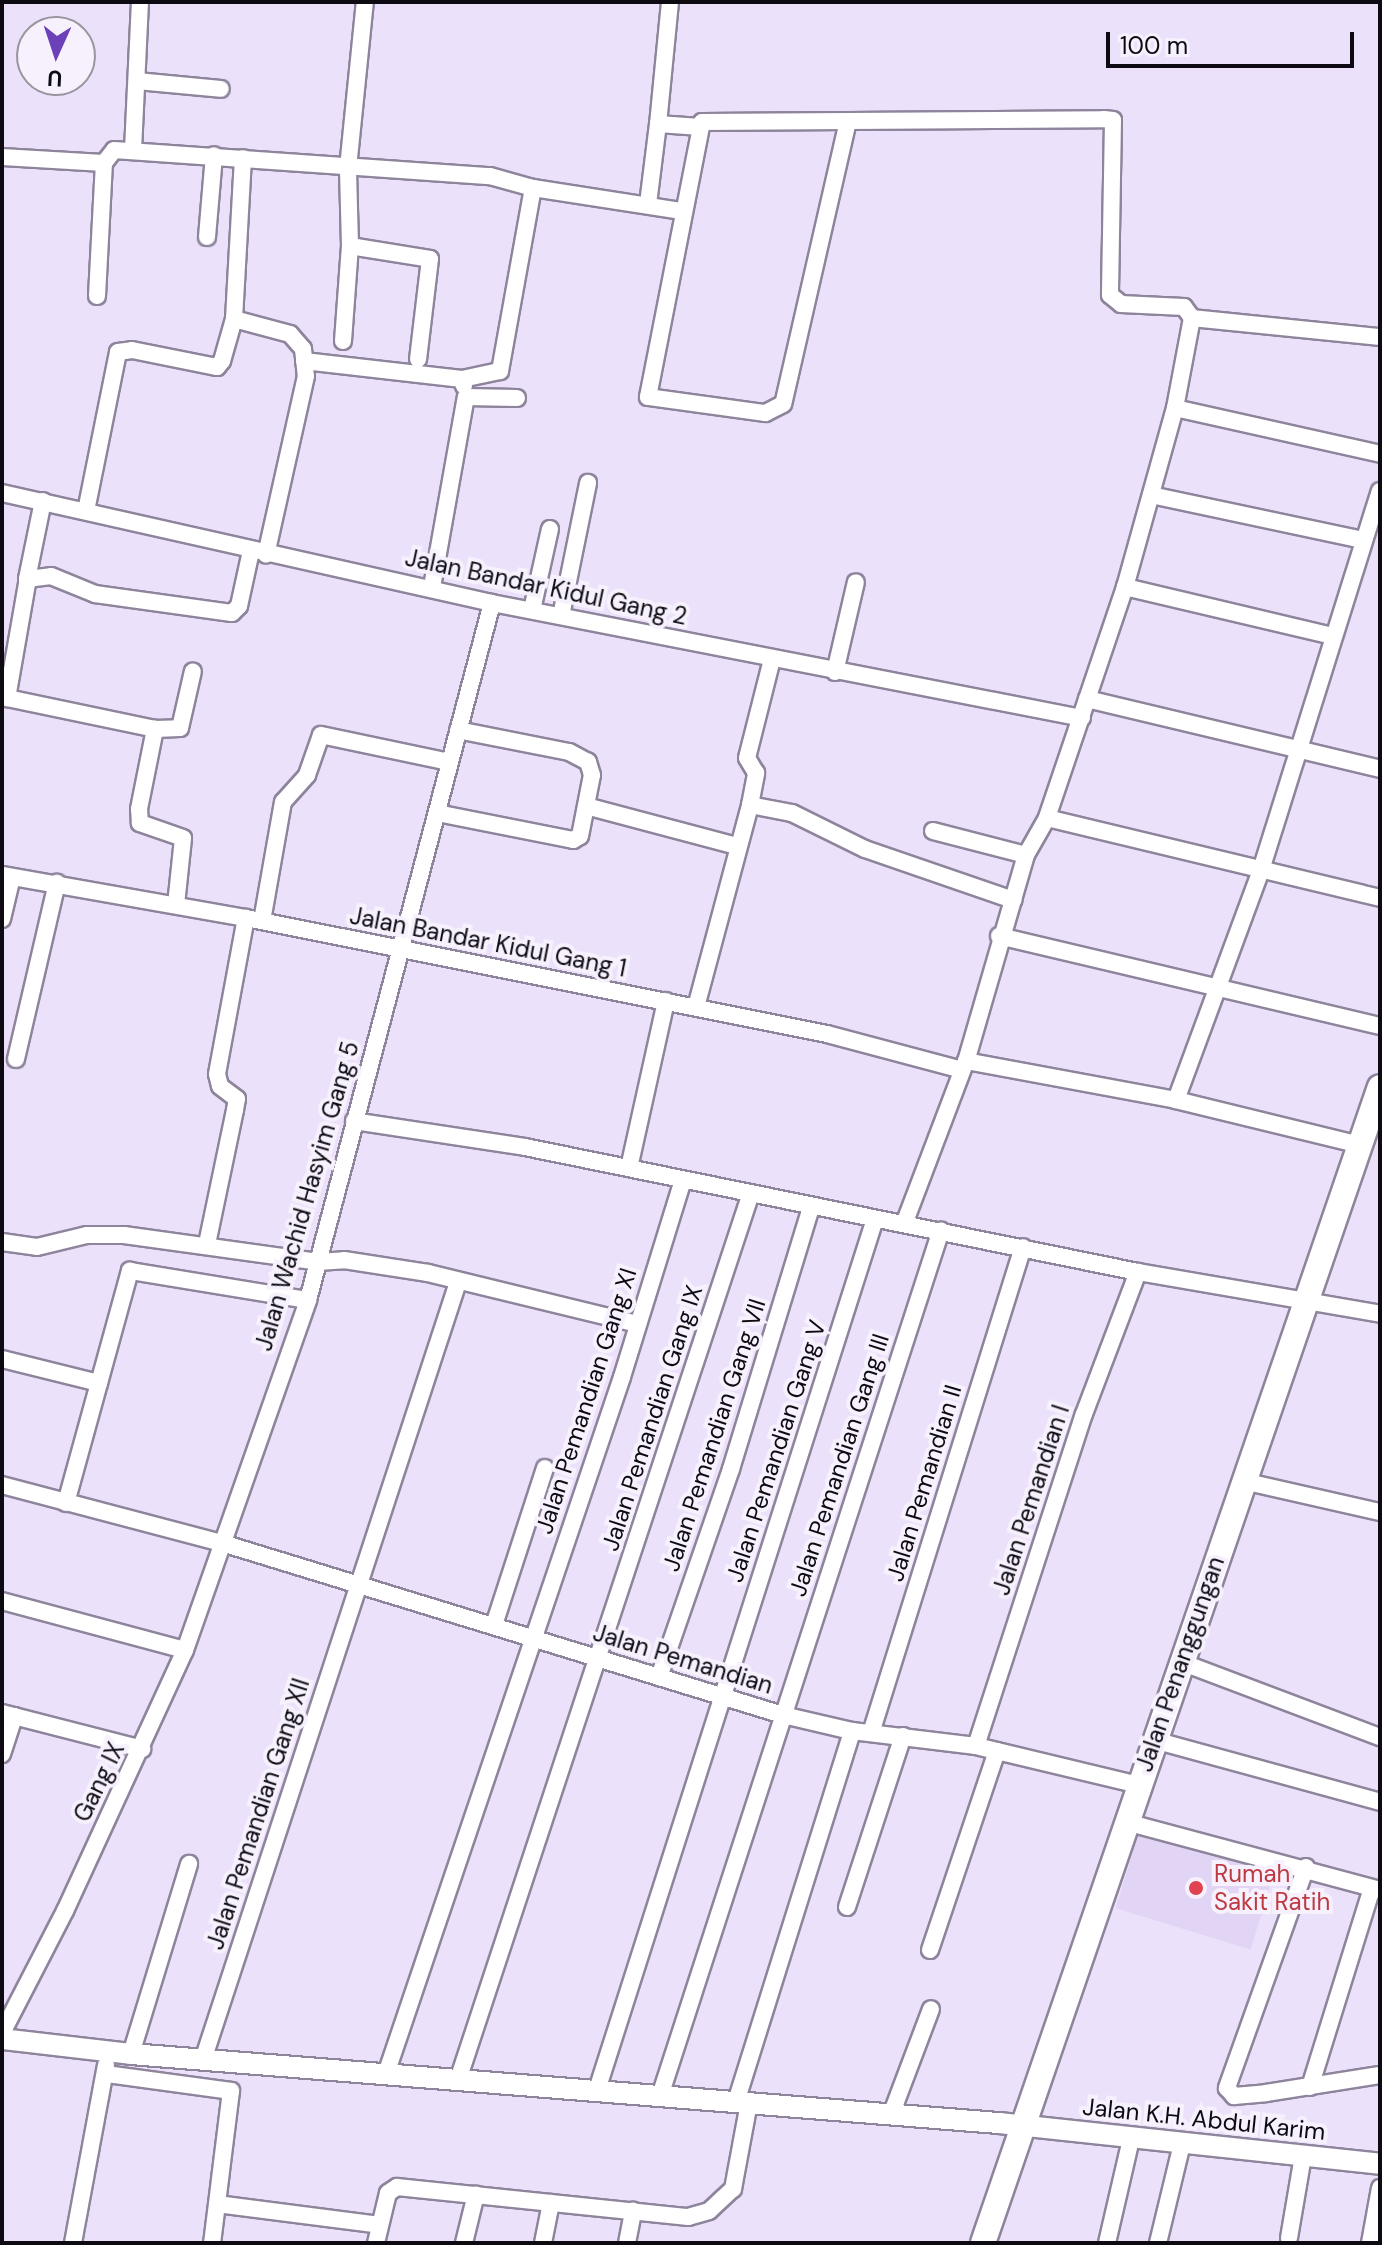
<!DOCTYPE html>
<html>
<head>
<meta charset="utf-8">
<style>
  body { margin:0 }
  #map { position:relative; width:1382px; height:2245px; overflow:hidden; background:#ece1fa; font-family:"DM Sans",sans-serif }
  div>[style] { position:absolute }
  .built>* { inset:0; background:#e2d4f4; transform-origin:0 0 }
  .roads { filter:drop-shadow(2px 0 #8e849b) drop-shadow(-2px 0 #8e849b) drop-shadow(0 2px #8e849b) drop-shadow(0 -2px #8e849b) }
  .minor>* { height:16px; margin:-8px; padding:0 8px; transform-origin:8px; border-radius:8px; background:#fff }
  .tertiary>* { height:20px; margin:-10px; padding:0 10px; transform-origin:10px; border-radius:10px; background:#fff }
  .secondary>* { height:24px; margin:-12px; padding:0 12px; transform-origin:12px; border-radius:12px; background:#fff }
  .dots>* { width:22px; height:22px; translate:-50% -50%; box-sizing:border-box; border:4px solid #f6f1fc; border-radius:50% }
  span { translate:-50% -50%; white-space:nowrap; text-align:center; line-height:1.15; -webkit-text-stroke:8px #f6f1fc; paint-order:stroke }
  .street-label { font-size:24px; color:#0d0a12 }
  .health-label { font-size:24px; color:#be3a42 }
  .left { translate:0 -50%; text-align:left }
  .frame { position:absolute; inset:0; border:4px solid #0d0a12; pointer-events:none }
  .north { position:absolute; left:16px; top:16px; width:80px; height:80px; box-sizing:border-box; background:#f6f1fc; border:2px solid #99959e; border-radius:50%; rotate:183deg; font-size:22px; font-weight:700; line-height:32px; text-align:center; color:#0d0a12 }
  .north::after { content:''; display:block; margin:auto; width:28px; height:36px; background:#6c40b8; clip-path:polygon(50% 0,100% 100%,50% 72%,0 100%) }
  .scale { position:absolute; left:1106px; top:32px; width:248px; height:36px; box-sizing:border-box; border:4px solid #0d0a12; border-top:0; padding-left:10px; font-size:24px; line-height:28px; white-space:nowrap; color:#0d0a12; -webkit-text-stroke:6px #f6f1fc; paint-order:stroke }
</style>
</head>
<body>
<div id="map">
  <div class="built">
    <div style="left:1140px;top:1829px;width:141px;height:83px;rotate:17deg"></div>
  </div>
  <div class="roads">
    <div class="minor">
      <div style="left:670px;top:2px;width:123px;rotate:95.6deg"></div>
      <div style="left:658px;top:124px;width:39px;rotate:4deg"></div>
      <div style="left:137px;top:81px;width:84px;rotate:5.4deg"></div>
      <div style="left:848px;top:121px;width:290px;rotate:102.9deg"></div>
      <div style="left:783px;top:404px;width:20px;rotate:153deg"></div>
      <div style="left:765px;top:413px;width:118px;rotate:-172.2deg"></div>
      <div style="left:648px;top:397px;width:280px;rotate:-78.9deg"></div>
      <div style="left:702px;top:122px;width:146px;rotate:-0.4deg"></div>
      <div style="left:848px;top:121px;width:256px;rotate:-0.4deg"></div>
      <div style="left:1104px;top:119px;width:9px;rotate:6deg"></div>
      <div style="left:1113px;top:120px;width:175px;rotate:91deg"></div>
      <div style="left:1110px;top:295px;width:14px;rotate:39deg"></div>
      <div style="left:1121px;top:304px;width:63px;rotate:2.7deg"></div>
      <div style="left:1184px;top:307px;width:14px;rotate:54deg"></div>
      <div style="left:1192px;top:318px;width:92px;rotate:100.7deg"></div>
      <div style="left:1175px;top:408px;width:186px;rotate:105.6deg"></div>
      <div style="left:1125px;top:587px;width:244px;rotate:108.7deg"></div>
      <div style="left:1047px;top:818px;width:43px;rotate:119.6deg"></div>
      <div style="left:1026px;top:855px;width:215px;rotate:106.2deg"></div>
      <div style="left:966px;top:1061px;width:174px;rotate:110.8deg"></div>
      <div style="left:133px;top:150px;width:148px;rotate:-87.3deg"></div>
      <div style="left:2px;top:157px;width:102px;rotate:3.4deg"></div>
      <div style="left:648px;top:204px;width:81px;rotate:-82.9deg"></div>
      <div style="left:207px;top:237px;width:82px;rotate:-85.1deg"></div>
      <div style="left:350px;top:246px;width:81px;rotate:9.2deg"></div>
      <div style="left:430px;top:259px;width:101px;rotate:96.8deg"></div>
      <div style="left:97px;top:296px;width:133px;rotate:-87deg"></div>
      <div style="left:104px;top:163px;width:16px;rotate:-52deg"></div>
      <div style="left:114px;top:150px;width:377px;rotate:4deg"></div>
      <div style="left:490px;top:176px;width:45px;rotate:15.6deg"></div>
      <div style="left:533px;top:188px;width:151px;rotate:8.8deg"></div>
      <div style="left:1192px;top:318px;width:189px;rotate:5.8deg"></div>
      <div style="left:234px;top:319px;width:58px;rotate:15deg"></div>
      <div style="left:290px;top:334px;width:20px;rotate:49deg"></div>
      <div style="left:303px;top:349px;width:27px;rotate:84deg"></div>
      <div style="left:306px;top:376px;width:183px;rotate:102.6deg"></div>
      <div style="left:343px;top:341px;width:95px;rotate:-85.8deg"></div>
      <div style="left:350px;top:246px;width:78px;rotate:-91.5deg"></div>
      <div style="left:348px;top:168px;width:167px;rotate:-84.2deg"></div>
      <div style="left:304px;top:361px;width:159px;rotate:6.5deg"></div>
      <div style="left:462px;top:379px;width:7px;rotate:74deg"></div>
      <div style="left:462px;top:379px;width:39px;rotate:-12deg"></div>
      <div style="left:500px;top:371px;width:186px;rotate:-79.8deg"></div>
      <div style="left:1175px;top:408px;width:210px;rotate:12.6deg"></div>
      <div style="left:2px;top:493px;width:502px;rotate:12.65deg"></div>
      <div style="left:492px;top:603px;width:601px;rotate:11.03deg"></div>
      <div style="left:1151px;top:495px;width:216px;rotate:12deg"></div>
      <div style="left:43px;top:501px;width:80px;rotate:101.6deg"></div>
      <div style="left:27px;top:579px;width:24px;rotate:-7deg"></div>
      <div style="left:51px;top:576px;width:48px;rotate:22.2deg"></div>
      <div style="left:95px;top:594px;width:138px;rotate:7.9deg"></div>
      <div style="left:232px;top:613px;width:10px;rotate:-45deg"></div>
      <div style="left:239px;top:606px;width:56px;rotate:-77.7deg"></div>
      <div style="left:86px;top:511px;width:162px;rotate:-78.6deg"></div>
      <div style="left:118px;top:352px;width:14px;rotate:-8deg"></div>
      <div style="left:132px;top:350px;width:87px;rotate:11.3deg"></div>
      <div style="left:217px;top:367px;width:8px;rotate:-50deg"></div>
      <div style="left:222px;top:361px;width:44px;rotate:-74.1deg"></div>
      <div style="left:234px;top:319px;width:161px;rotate:-86.8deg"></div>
      <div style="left:28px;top:578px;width:122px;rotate:99.9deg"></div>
      <div style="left:7px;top:698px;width:151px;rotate:11.8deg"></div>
      <div style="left:432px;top:587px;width:193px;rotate:-79.9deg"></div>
      <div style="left:466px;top:397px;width:51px;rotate:1.1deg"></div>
      <div style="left:1125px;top:587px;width:214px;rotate:13.3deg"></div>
      <div style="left:532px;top:610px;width:83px;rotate:-77.5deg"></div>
      <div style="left:561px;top:616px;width:136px;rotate:-78.5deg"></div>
      <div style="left:835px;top:672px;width:92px;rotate:-76.9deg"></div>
      <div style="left:1087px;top:699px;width:301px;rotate:13.4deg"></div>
      <div style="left:750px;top:805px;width:43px;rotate:10.8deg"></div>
      <div style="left:792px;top:813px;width:81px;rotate:26.3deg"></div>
      <div style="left:865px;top:849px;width:157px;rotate:19deg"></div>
      <div style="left:586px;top:806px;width:155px;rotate:14.9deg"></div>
      <div style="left:437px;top:813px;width:139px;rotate:11.2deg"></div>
      <div style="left:573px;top:840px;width:8px;rotate:-30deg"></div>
      <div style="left:580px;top:836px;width:62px;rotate:-78.9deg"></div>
      <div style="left:592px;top:775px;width:14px;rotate:-107deg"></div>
      <div style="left:588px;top:762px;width:21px;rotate:-152deg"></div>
      <div style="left:569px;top:752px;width:113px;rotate:-168.8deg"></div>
      <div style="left:1047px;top:818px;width:342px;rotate:13.5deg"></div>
      <div style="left:933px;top:831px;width:96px;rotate:14.5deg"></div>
      <div style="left:2px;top:875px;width:248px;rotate:10deg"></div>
      <div style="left:246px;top:918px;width:592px;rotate:11.29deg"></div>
      <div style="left:827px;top:1034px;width:140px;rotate:14.9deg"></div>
      <div style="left:176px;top:905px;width:67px;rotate:-84deg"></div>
      <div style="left:183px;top:838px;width:46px;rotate:-160.8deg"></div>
      <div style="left:140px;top:823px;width:14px;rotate:-94deg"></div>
      <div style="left:139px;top:809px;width:82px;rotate:-78.7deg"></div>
      <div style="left:155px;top:729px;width:25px;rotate:-2deg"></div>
      <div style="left:180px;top:728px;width:58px;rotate:-77.2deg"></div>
      <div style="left:2px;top:919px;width:43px;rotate:-76.6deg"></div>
      <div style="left:262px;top:921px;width:121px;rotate:-80deg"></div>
      <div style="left:283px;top:802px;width:36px;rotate:-48deg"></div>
      <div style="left:307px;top:775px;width:42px;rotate:-70.7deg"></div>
      <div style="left:321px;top:735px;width:131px;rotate:11.9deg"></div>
      <div style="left:999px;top:936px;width:391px;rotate:13.3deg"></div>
      <div style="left:696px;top:1007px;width:209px;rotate:-75deg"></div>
      <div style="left:750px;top:805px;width:33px;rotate:-79deg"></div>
      <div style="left:756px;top:773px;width:17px;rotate:-121deg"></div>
      <div style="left:747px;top:758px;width:102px;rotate:-75.8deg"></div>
      <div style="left:16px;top:1059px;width:181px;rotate:-76.9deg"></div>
      <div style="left:966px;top:1061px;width:214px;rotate:10.5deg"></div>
      <div style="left:1176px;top:1100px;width:189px;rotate:13.7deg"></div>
      <div style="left:1176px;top:1100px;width:245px;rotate:-69.7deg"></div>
      <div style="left:1261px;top:870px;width:397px;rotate:-72.6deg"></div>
      <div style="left:354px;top:1121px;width:173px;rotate:8.6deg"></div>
      <div style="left:525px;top:1147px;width:626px;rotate:11.53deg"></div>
      <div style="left:1138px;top:1272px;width:246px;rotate:9.8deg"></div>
      <div style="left:629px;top:1168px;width:171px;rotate:-77.5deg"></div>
      <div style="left:2px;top:1242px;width:35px;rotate:8deg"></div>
      <div style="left:37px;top:1247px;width:51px;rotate:-13.5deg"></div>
      <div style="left:87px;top:1235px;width:37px"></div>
      <div style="left:124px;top:1235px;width:196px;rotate:7.9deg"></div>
      <div style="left:318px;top:1262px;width:26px;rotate:-4deg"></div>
      <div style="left:344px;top:1260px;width:85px;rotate:8.8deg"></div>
      <div style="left:428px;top:1273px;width:216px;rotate:13.7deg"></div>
      <div style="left:207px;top:1244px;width:137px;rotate:-78.2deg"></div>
      <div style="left:235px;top:1110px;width:11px;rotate:-80deg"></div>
      <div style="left:237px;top:1099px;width:21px;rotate:-143deg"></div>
      <div style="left:220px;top:1086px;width:12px;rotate:-104deg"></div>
      <div style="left:217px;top:1074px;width:159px;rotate:-79.5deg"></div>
      <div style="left:2px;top:1359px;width:100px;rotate:13.9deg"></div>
      <div style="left:1243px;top:1481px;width:140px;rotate:12.8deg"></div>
      <div style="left:2px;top:1485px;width:228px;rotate:14.8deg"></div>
      <div style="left:222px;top:1543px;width:587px;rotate:17.05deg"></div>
      <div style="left:783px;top:1715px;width:71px;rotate:13.1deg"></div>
      <div style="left:852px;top:1731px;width:125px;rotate:6.9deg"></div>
      <div style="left:976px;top:1746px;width:168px;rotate:13.5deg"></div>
      <div style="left:66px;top:1503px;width:241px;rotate:-74.6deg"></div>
      <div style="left:130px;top:1271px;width:180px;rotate:9.3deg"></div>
      <div style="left:2px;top:1601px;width:189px;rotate:15deg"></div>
      <div style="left:494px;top:1625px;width:165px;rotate:-72deg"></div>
      <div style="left:1181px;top:1662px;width:213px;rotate:20.7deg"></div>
      <div style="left:659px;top:1677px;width:220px;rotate:-70.9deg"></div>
      <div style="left:731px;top:1469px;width:274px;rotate:-73deg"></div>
      <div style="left:2px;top:1713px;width:145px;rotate:14.4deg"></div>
      <div style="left:871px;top:1733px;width:509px;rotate:-72.63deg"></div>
      <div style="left:1154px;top:1740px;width:234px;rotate:15.3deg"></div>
      <div style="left:976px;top:1746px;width:349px;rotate:-72deg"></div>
      <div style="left:1084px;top:1414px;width:152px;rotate:-69.2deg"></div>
      <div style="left:2px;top:1754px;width:40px;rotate:-72deg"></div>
      <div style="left:1126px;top:1822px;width:263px;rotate:15deg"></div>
      <div style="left:1306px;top:1867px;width:235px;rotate:109.7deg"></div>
      <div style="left:1227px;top:2088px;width:11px;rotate:49deg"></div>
      <div style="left:1234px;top:2096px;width:32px;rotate:-5deg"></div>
      <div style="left:1266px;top:2093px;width:115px;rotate:-9deg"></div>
      <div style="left:847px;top:1907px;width:180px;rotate:-71.9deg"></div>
      <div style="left:930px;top:1950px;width:210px;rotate:-71.4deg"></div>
      <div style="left:2px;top:2033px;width:137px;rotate:-62.7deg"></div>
      <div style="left:65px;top:1911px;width:287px;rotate:-65.3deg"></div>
      <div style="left:185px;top:1650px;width:371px;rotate:-70.6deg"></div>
      <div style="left:308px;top:1300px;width:721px;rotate:-75.21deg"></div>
      <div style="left:131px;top:2054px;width:199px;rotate:-73deg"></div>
      <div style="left:203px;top:2060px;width:819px;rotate:-71.85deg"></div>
      <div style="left:106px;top:2074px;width:126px;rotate:7.7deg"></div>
      <div style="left:231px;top:2091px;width:153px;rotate:97.1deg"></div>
      <div style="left:386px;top:2074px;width:736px;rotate:-71.29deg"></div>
      <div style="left:622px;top:1377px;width:206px;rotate:-72.8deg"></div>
      <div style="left:458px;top:2080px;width:934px;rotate:-71.72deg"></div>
      <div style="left:1310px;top:2087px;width:208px;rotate:-72.7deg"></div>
      <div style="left:597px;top:2090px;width:914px;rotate:-72.3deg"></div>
      <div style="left:660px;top:2096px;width:910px;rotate:-72.02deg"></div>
      <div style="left:736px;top:2102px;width:389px;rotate:-72.6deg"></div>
      <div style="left:891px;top:2115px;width:113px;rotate:-69.3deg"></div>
      <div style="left:217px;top:2204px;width:164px;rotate:7.3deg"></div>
      <div style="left:1289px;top:2238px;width:83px;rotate:-80.3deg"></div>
      <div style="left:73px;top:2243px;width:181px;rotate:-79.5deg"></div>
      <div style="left:376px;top:2243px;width:51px;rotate:-76.5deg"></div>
      <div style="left:388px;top:2193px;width:11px;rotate:-34deg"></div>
      <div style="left:397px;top:2187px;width:293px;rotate:5.9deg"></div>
      <div style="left:688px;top:2217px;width:22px;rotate:-16deg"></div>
      <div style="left:709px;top:2211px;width:33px;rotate:-43deg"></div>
      <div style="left:733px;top:2189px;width:87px;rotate:-79.5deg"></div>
      <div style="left:464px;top:2243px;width:50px;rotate:-76.2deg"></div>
      <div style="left:543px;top:2243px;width:41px;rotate:-78.7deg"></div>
      <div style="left:627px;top:2243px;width:33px;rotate:-79deg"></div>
      <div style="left:1107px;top:2243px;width:107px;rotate:-77deg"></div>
      <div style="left:1158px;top:2243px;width:102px;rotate:-76.4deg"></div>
      <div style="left:1370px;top:2243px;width:56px;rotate:-79.7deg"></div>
    </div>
    <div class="tertiary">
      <div style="left:2px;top:2039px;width:130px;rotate:6.6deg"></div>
      <div style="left:131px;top:2054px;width:871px;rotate:4.55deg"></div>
      <div style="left:999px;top:2123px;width:383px;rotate:6.1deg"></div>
    </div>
    <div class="secondary">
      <div style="left:983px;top:2243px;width:1222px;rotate:-71.05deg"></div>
    </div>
  </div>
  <div class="dots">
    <div style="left:1196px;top:1888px;background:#e0444e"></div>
  </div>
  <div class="street-label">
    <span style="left:546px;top:587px;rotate:12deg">Jalan Bandar Kidul Gang 2</span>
    <span style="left:488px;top:942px;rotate:11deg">Jalan Bandar Kidul Gang 1</span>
    <span style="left:307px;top:1196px;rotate:-74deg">Jalan Wachid Hasyim Gang 5</span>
    <span style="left:586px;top:1401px;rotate:-72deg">Jalan Pemandian Gang XI</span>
    <span style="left:652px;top:1418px;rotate:-72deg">Jalan Pemandian Gang IX</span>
    <span style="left:714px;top:1435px;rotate:-72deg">Jalan Pemandian Gang VII</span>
    <span style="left:776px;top:1451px;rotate:-72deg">Jalan Pemandian Gang V</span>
    <span style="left:839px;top:1465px;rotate:-72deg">Jalan Pemandian Gang III</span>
    <span style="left:924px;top:1483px;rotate:-73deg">Jalan Pemandian II</span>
    <span style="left:1031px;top:1500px;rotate:-72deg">Jalan Pemandian I</span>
    <span style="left:683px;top:1659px;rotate:17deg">Jalan Pemandian</span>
    <span style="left:1180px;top:1664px;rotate:-71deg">Jalan Penanggungan</span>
    <span style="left:99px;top:1782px;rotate:-64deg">Gang IX</span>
    <span style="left:258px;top:1814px;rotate:-72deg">Jalan Pemandian Gang XII</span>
    <span style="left:1204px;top:2119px;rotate:6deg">Jalan K.H. Abdul Karim</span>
  </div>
  <div class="health-label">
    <span class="left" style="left:1214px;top:1888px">Rumah<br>Sakit Ratih</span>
  </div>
  <div class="frame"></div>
  <div class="north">U</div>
  <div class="scale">100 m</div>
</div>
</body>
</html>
